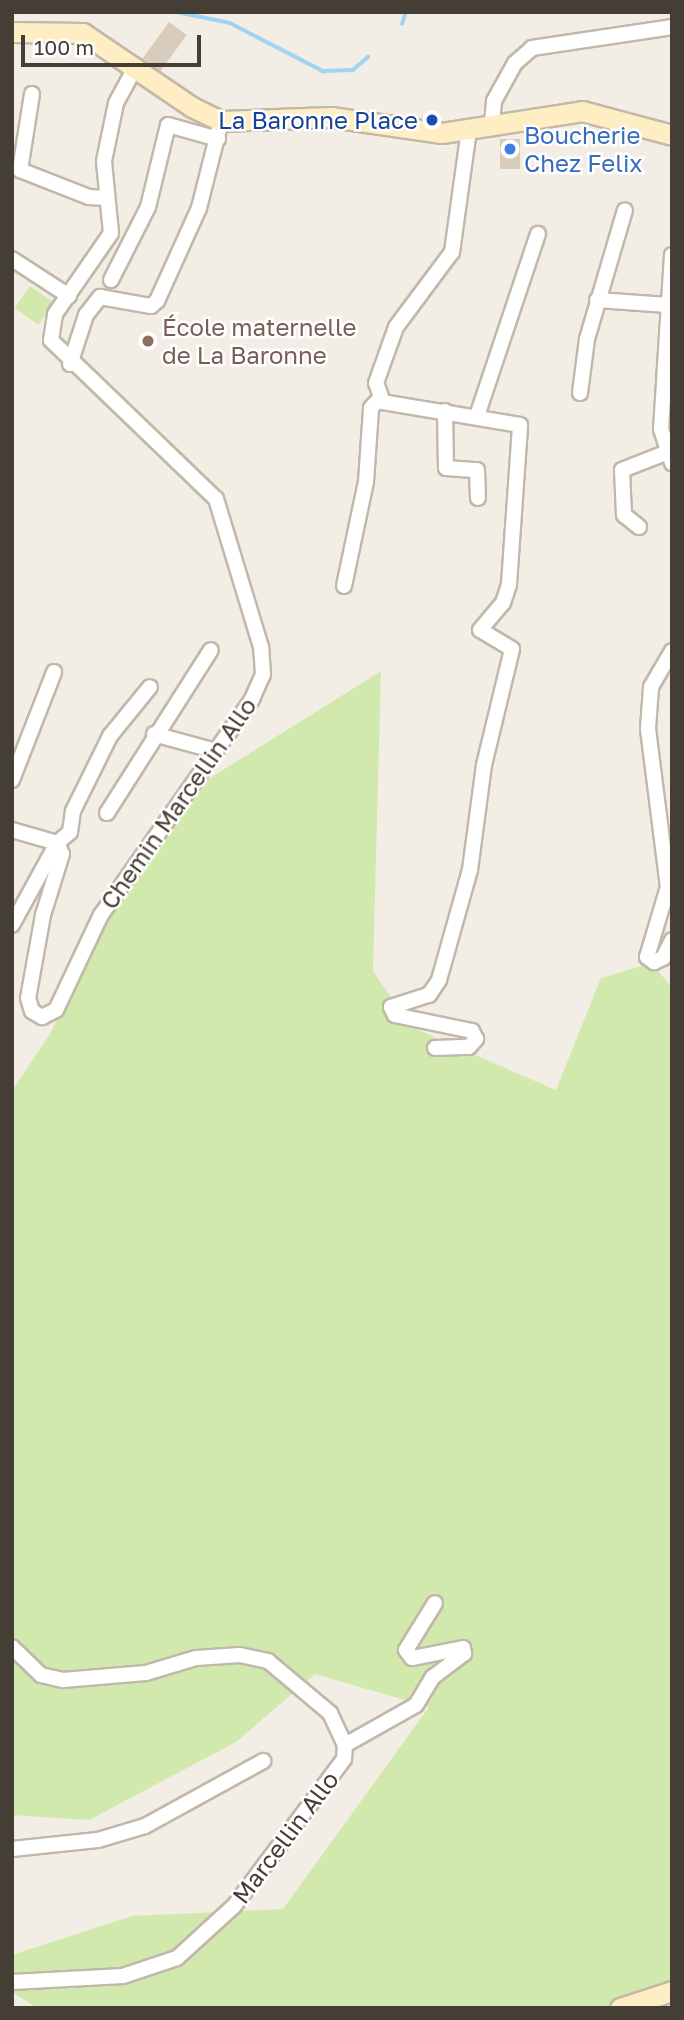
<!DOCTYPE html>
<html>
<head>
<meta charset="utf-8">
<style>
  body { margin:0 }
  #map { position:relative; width:684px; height:2020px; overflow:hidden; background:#f3eee5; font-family:"Golos Text",sans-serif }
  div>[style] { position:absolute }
  .green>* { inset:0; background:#d1e9ac; transform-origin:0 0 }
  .stream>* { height:3.5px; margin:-1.75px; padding:0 1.75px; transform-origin:1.75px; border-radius:1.75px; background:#9fd4f2 }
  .building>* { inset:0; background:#d8ccbd; transform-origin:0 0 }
  .roads { filter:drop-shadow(2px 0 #c2b8aa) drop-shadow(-2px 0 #c2b8aa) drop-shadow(0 2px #c2b8aa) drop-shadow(0 -2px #c2b8aa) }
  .street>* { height:14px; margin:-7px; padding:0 7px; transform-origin:7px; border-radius:7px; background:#fff }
  .secondary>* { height:19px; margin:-9.5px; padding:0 9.5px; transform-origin:9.5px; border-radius:9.5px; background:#ffedc3 }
  .dots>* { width:19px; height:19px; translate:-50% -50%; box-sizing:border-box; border:4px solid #fff; border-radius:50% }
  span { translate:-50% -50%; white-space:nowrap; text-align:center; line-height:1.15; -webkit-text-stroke:5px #fff; paint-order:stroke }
  .transit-label { font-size:24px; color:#164399 }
  .right { translate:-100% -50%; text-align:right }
  .shop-label { font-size:24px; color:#366cbe }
  .left { translate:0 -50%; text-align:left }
  .education-label { font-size:24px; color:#785e54 }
  .street-label { font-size:24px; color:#453e34 }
  .frame { position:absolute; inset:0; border:14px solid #453e34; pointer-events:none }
  .scale { position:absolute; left:21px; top:35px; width:180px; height:32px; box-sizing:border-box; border:4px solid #453e34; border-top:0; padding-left:9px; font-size:21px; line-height:24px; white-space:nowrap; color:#453e34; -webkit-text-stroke:5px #fff; paint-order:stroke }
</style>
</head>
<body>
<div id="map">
  <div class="green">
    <div style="left:30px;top:286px;width:29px;height:27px;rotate:35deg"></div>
    <div style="clip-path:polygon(381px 671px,373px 971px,411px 1027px,556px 1090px,601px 978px,652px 963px,672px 988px,672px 1991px,598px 2008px,37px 2008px,12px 1992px,12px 1955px,132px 1916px,283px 1909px,429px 1707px,315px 1674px,236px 1742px,89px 1820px,12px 1815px,12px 1091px,50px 1034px,91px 949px,191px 790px)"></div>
  </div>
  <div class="stream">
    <div style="left:177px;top:12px;width:54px;rotate:11.7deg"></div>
    <div style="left:230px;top:23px;width:105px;rotate:27.3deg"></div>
    <div style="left:323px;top:71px;width:30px;rotate:-2deg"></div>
    <div style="left:353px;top:70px;width:20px;rotate:-41deg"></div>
    <div style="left:402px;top:24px;width:13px;rotate:-72deg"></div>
  </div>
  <div class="building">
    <div style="left:169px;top:22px;width:22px;height:45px;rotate:36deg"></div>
    <div style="left:520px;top:139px;width:30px;height:20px;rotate:90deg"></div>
  </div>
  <div class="roads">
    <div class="street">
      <div style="left:32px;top:94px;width:77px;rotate:99deg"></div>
      <div style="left:20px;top:170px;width:74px;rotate:21.4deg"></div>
      <div style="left:89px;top:197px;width:17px;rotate:3deg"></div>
      <div style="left:492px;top:124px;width:23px;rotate:-85deg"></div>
      <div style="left:494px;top:101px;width:43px;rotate:-61.1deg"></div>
      <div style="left:515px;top:63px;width:23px;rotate:-41deg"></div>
      <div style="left:532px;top:48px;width:142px;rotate:-8.5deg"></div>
      <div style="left:672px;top:255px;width:174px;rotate:93.6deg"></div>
      <div style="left:661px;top:429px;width:36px;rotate:72deg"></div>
      <div style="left:12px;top:259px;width:68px;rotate:33deg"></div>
      <div style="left:111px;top:280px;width:82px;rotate:-63.1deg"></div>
      <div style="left:148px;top:207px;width:84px;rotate:-76.3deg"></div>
      <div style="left:168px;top:125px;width:52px;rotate:15.6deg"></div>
      <div style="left:597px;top:300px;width:71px;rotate:4deg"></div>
      <div style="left:70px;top:364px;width:52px;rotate:-71.9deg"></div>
      <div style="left:86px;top:315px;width:23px;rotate:-52deg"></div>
      <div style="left:100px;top:297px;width:52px;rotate:10deg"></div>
      <div style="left:151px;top:306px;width:8px;rotate:-40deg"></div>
      <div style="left:157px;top:301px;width:102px;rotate:-65.7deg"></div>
      <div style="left:199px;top:208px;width:90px;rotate:-75.8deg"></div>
      <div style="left:580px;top:393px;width:54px;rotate:-82.6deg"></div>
      <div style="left:587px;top:339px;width:134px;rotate:-73.6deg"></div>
      <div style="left:445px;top:411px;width:57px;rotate:89deg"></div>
      <div style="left:446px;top:468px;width:31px;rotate:4deg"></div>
      <div style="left:477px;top:470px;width:28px;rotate:88deg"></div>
      <div style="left:477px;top:416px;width:192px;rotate:-71.5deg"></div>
      <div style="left:639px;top:527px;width:19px;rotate:-141deg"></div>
      <div style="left:624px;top:515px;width:45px;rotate:-92.5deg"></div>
      <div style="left:622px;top:470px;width:49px;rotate:-21.4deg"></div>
      <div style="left:344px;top:586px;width:106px;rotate:-78.1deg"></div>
      <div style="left:366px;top:482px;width:74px;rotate:-86.1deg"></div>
      <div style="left:371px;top:408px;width:12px;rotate:-48deg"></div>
      <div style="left:672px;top:651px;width:42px;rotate:120.3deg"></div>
      <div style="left:651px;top:687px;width:42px;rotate:94.1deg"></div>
      <div style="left:648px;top:729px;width:159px;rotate:82.8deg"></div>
      <div style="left:668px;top:887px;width:73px;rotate:106.7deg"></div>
      <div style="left:647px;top:957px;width:9px;rotate:36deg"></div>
      <div style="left:654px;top:962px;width:10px;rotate:-24deg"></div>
      <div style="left:663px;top:958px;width:20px;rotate:-63deg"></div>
      <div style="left:154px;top:734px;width:60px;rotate:15.4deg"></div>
      <div style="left:12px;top:780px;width:116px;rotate:-68.7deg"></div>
      <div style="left:107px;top:813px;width:193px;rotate:-57.5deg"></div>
      <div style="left:12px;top:830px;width:47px;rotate:16.1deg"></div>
      <div style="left:57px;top:843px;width:12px;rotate:66deg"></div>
      <div style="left:62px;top:854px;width:64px;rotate:107.3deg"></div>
      <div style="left:43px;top:915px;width:84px;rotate:100.2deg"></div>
      <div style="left:28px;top:998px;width:14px;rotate:73deg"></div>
      <div style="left:32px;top:1011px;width:12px;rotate:31deg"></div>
      <div style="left:42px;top:1017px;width:16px;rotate:-27deg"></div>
      <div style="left:56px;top:1010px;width:105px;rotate:-64.7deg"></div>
      <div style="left:101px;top:915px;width:264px;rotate:-55deg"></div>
      <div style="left:252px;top:699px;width:27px;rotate:-66deg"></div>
      <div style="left:263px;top:674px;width:27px;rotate:-94deg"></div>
      <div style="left:261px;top:647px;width:155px;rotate:-106.9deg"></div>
      <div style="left:216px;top:499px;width:229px;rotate:-136.1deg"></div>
      <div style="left:51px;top:340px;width:26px;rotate:-81deg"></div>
      <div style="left:55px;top:314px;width:98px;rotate:-55.3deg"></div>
      <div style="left:111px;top:233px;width:72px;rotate:-95.6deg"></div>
      <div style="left:104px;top:161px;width:59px;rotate:-78.3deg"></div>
      <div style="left:116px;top:103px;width:42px;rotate:-61.6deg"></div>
      <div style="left:12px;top:925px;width:94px;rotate:-61.2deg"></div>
      <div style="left:57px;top:843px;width:17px;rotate:-40deg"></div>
      <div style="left:70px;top:832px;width:21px;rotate:-82deg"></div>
      <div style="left:73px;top:811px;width:84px;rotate:-63.7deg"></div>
      <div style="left:110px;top:736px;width:63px;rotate:-50.8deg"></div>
      <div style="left:435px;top:1048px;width:34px;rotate:-2deg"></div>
      <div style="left:469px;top:1047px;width:11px;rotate:-49deg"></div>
      <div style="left:476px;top:1039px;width:9px;rotate:-117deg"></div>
      <div style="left:472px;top:1031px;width:79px;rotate:-168.3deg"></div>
      <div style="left:395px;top:1015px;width:9px;rotate:-117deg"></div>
      <div style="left:391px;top:1007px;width:40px;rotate:-18deg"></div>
      <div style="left:429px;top:995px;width:18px;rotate:-56deg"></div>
      <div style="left:439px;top:980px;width:114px;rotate:-74.3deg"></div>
      <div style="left:470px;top:870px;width:106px;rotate:-82.4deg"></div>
      <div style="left:484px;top:765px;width:119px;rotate:-76.4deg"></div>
      <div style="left:512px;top:649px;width:37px;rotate:-149deg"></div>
      <div style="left:480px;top:630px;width:35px;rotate:-50deg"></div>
      <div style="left:503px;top:603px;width:20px;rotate:-72deg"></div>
      <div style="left:509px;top:584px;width:159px;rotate:-86deg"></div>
      <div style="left:520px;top:425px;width:139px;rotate:-170.5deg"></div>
      <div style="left:383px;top:402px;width:20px;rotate:-110deg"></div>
      <div style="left:376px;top:383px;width:59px;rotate:-70.3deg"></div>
      <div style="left:396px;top:327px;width:94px;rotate:-53.3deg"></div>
      <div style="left:452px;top:252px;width:124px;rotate:-82.1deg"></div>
      <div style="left:12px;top:1647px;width:40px;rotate:44deg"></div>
      <div style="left:41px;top:1675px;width:23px;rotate:13deg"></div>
      <div style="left:63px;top:1680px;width:83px;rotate:-4.8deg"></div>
      <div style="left:146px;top:1673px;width:52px;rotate:-16.7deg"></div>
      <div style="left:196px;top:1658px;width:44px;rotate:-3.9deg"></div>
      <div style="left:240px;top:1655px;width:29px;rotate:12deg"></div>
      <div style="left:268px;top:1661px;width:81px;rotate:40deg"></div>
      <div style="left:330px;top:1713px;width:35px;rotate:65deg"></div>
      <div style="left:345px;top:1745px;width:14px;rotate:94deg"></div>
      <div style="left:344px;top:1759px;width:184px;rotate:126.8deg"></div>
      <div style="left:234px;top:1906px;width:77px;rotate:137.6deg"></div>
      <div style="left:177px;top:1958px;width:57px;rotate:161.6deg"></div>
      <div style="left:123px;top:1976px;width:111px;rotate:176.9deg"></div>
      <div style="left:345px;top:1745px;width:81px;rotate:-29.4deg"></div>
      <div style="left:416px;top:1705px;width:33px;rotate:-59deg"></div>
      <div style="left:433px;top:1677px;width:39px;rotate:-37deg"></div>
      <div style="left:464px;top:1654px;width:6px;rotate:-99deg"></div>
      <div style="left:463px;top:1648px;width:52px;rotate:168.9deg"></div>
      <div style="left:412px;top:1658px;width:10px;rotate:-127deg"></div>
      <div style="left:406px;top:1650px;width:55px;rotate:-58.3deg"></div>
      <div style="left:12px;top:1849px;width:86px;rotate:-6deg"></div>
      <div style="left:98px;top:1840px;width:49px;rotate:-16.6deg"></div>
      <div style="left:145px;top:1826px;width:135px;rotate:-28.8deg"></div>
    </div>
    <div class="secondary">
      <div style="left:12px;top:32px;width:71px;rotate:0.8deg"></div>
      <div style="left:83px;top:33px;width:132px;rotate:34.2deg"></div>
      <div style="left:192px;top:107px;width:32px;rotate:26deg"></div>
      <div style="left:221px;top:121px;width:110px;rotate:-2.1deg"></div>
      <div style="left:331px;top:117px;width:112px;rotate:8.2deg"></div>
      <div style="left:442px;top:133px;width:142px;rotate:-8.9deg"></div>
      <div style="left:582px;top:111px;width:93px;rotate:14.9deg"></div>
      <div style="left:620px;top:2008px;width:55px;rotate:-18.1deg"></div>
    </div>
  </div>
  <div class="dots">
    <div style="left:432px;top:120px;background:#1a4fb4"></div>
    <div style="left:510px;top:149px;background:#3f7fe0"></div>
    <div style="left:148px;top:341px;background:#8d6e63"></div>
  </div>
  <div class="transit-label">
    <span class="right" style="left:418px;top:120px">La Baronne Place</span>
  </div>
  <div class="shop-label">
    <span class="left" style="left:524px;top:149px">Boucherie<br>Chez Felix</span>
  </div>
  <div class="education-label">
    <span class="left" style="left:162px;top:341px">École maternelle<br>de La Baronne</span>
  </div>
  <div class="street-label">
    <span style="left:178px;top:803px;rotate:-55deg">Chemin Marcellin Allo</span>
    <span style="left:285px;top:1837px;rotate:-53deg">Marcellin Allo</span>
  </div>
  <div class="frame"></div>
  <div class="scale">100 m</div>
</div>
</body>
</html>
